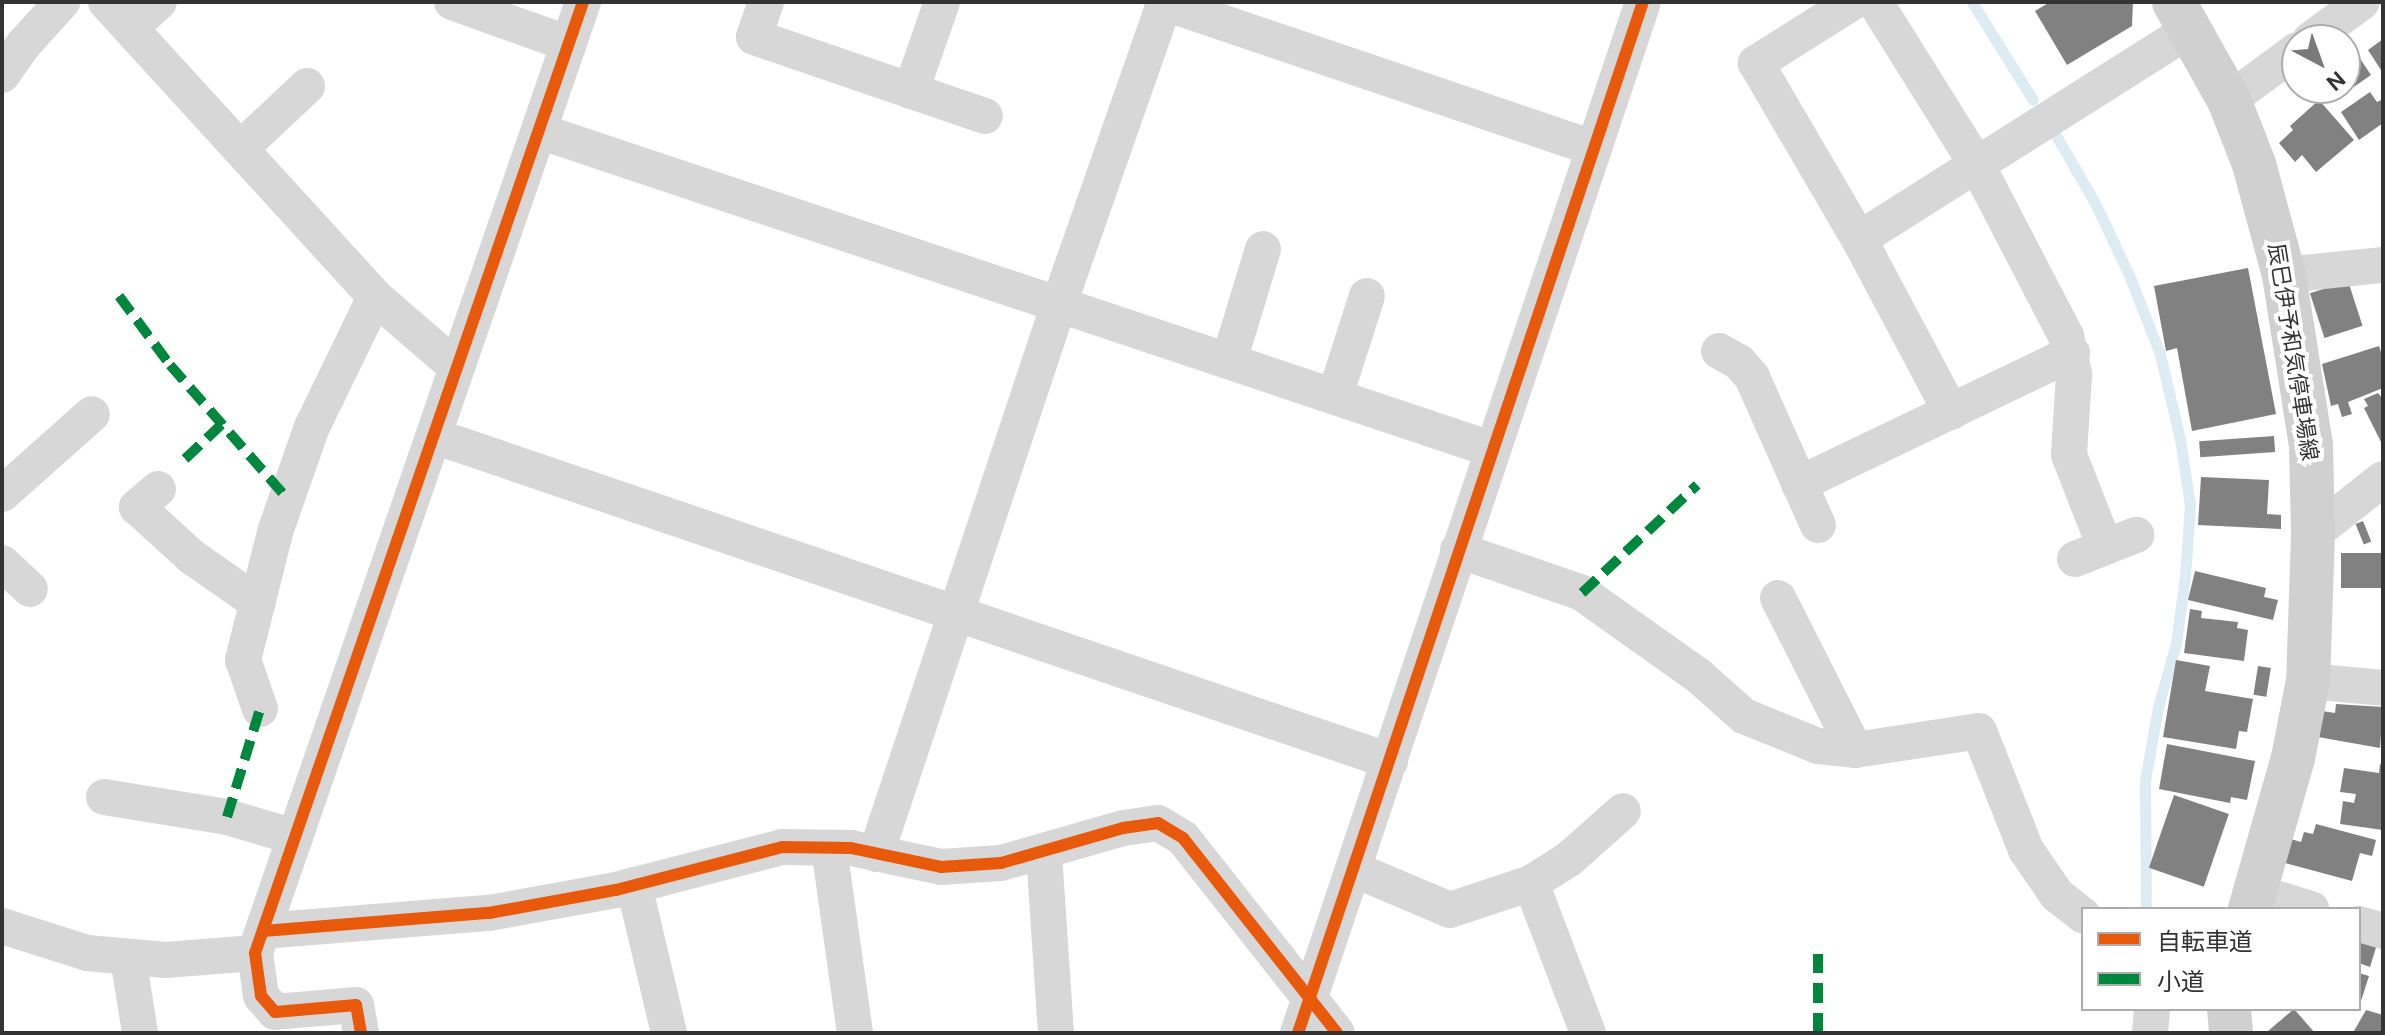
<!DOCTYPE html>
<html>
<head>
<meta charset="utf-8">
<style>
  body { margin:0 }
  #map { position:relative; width:2385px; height:1035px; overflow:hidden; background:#fff; font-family:"DM Sans","Noto Sans JP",sans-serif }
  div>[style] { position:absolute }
  .stream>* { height:11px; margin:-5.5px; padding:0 5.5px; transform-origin:5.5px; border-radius:5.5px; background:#ddebf3 }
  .building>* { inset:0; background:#818181; transform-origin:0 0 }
  .minor>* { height:36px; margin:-18px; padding:0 18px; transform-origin:18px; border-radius:18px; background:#d7d7d7 }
  .secondary>* { height:44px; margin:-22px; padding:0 22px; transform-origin:22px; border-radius:22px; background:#d0d0d0 }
  .quiet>* { height:10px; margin-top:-5px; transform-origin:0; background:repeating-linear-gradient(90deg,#00873e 0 20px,transparent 0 30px) }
  .cycleway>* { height:12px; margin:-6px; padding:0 6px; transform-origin:6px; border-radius:6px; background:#e8590c }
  span { translate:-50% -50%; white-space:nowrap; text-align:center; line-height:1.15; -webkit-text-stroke:8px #fff; paint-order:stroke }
  .street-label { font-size:22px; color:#333 }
  .frame { position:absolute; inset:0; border:4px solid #333; pointer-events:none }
  .legend { position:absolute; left:2081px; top:907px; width:280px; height:104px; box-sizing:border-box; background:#fff; border:2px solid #adadad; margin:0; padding:10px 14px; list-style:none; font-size:24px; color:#333 }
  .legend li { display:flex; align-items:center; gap:16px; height:40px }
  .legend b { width:40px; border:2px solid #adadad }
  .north { position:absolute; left:2281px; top:24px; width:80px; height:80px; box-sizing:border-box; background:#fff; border:2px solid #adadad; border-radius:50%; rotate:139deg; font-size:22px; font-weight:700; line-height:32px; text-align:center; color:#333 }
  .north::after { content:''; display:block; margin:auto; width:28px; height:36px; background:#7a7a7a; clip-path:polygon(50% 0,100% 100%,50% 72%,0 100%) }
</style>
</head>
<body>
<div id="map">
  <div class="stream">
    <div style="left:1972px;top:2px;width:115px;rotate:58.1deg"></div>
    <div style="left:2054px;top:132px;width:82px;rotate:60deg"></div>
    <div style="left:2095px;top:203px;width:80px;rotate:64.7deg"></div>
    <div style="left:2129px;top:275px;width:85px;rotate:68.6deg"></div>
    <div style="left:2160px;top:354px;width:87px;rotate:76.8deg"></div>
    <div style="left:2180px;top:439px;width:67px;rotate:81.4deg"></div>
    <div style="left:2190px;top:505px;width:71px;rotate:94deg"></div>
    <div style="left:2185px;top:576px;width:68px;rotate:97.7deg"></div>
    <div style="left:2176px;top:643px;width:66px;rotate:105.7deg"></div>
    <div style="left:2158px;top:707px;width:75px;rotate:100deg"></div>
    <div style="left:2145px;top:781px;width:128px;rotate:89.6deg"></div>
  </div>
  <div class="building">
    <div style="clip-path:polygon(2050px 2px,2133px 2px,2132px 26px,2067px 65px,2035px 11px)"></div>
    <div style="clip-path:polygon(2347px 39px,2371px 75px,2332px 102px,2322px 88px,2345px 88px)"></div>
    <div style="clip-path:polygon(2383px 39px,2383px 69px,2381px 70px,2368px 50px)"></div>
    <div style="clip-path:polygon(2370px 92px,2377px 102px,2383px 99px,2383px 123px,2359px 140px,2341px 112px)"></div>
    <div style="clip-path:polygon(2319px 100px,2354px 140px,2316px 172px,2302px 155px,2295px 162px,2279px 143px,2293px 130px,2290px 126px)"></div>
    <div style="clip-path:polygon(2248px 268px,2276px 414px,2192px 431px,2177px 348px,2166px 351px,2154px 286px)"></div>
    <div style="left:2348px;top:281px;width:47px;height:40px;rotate:72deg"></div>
    <div style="clip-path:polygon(2379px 346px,2383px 359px,2383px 388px,2348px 402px,2352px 414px,2342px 417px,2338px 404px,2331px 406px,2322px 364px)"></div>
    <div style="clip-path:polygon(2378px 393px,2383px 399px,2383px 446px,2364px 408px,2368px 406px,2364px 399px)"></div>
    <div style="left:2274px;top:436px;width:16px;height:75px;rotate:86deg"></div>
    <div style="clip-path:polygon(2201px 477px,2269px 480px,2267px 514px,2281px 515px,2281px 529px,2198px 525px)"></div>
    <div style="left:2363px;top:521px;width:22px;height:8px;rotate:68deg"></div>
    <div style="left:2383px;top:553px;width:35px;height:42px;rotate:90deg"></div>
    <div style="clip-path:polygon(2195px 571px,2266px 588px,2264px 597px,2278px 600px,2273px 620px,2188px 600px)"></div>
    <div style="clip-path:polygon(2190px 609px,2202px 611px,2201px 618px,2238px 622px,2237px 628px,2248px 630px,2244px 661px,2184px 653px)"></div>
    <div style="clip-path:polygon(2176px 660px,2210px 666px,2205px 691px,2253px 699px,2247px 732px,2239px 731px,2236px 749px,2163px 737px)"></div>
    <div style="left:2258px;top:666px;width:13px;height:29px;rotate:9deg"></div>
    <div style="clip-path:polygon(2336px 704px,2383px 707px,2380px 748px,2318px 737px,2322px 711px,2335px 713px)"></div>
    <div style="clip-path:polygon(2167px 744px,2255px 761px,2247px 800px,2231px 797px,2230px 803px,2159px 789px)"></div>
    <div style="clip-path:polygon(2380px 764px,2383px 765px,2383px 830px,2340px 824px,2343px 801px,2354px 803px,2356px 794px,2340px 792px,2344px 768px,2379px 773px)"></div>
    <div style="left:2174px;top:795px;width:58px;height:77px;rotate:19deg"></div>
    <div style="clip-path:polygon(2316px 824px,2376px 840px,2372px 856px,2360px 853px,2352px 881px,2285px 863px,2291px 839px,2301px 842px,2304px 832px,2313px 834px)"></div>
    <div style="clip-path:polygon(2359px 936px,2378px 941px,2370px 967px,2359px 963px)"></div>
    <div style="clip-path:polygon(2359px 973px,2369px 976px,2360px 1004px,2359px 1004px)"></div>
    <div style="clip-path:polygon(2294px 1009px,2315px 1033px,2269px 1033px,2268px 1031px)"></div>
    <div style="clip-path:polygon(2366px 1010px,2383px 1015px,2383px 1033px,2354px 1031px)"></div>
  </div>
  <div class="minor">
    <div style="left:106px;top:2px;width:399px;rotate:47.6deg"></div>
    <div style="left:375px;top:297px;width:107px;rotate:40.8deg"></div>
    <div style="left:452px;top:2px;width:124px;rotate:19.7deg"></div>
    <div style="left:766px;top:2px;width:37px;rotate:109deg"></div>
    <div style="left:754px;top:37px;width:244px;rotate:18.9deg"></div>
    <div style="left:1162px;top:2px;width:456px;rotate:18.7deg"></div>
    <div style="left:1853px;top:2px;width:115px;rotate:147.8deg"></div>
    <div style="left:1756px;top:63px;width:204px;rotate:59.7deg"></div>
    <div style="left:1859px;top:239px;width:196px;rotate:62deg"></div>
    <div style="left:1875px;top:2px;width:192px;rotate:58deg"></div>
    <div style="left:1977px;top:165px;width:193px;rotate:62.5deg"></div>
    <div style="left:2066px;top:336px;width:40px;rotate:78deg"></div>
    <div style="left:2074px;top:375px;width:80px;rotate:93.6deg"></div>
    <div style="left:2069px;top:455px;width:99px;rotate:68.6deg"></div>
    <div style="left:130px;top:28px;width:39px;rotate:-42deg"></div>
    <div style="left:2310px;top:40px;width:64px;rotate:-36.2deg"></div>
    <div style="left:2px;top:75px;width:38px;rotate:-55deg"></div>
    <div style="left:24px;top:44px;width:57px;rotate:-47.9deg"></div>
    <div style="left:911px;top:91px;width:94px;rotate:-70.8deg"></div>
    <div style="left:2229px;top:100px;width:84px;rotate:-36.3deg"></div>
    <div style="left:539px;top:131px;width:1004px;rotate:18.47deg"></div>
    <div style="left:240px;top:149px;width:92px;rotate:-43.2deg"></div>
    <div style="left:1859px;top:239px;width:391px;rotate:-32.3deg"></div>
    <div style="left:2284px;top:275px;width:100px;rotate:-5.8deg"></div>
    <div style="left:1719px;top:351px;width:23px;rotate:29deg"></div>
    <div style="left:1739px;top:362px;width:20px;rotate:49deg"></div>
    <div style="left:1752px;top:377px;width:162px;rotate:66deg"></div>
    <div style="left:1229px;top:361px;width:117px;rotate:-73.1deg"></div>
    <div style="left:1335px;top:396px;width:105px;rotate:-72.3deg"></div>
    <div style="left:434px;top:436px;width:1010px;rotate:18.78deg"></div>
    <div style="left:1799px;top:484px;width:303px;rotate:-25.6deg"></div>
    <div style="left:158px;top:489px;width:28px;rotate:139deg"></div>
    <div style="left:137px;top:507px;width:74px;rotate:42.3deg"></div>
    <div style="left:192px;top:557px;width:80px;rotate:34.9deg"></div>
    <div style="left:2px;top:494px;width:120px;rotate:-41.6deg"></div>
    <div style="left:2313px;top:534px;width:89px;rotate:-38.2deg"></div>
    <div style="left:1458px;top:550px;width:131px;rotate:19.1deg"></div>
    <div style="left:1582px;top:593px;width:145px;rotate:35.4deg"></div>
    <div style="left:1700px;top:677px;width:59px;rotate:41.6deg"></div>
    <div style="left:1744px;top:716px;width:80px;rotate:22.1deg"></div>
    <div style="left:1818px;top:746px;width:37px;rotate:6deg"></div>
    <div style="left:1855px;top:750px;width:125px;rotate:-8.7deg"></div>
    <div style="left:1979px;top:731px;width:128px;rotate:68.4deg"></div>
    <div style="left:2026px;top:850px;width:55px;rotate:55.4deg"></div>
    <div style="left:2057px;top:895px;width:33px;rotate:38deg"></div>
    <div style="left:2075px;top:559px;width:66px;rotate:-21.5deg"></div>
    <div style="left:2px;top:563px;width:38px;rotate:43deg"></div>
    <div style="left:1778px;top:598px;width:170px;rotate:63.1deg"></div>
    <div style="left:2308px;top:681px;width:75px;rotate:5.3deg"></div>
    <div style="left:260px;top:709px;width:52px;rotate:-109.1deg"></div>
    <div style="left:243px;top:660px;width:135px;rotate:-75.9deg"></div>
    <div style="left:276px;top:529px;width:108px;rotate:-70.6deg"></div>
    <div style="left:312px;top:427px;width:144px;rotate:-64.1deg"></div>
    <div style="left:104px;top:797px;width:125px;rotate:9.2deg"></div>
    <div style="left:227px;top:817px;width:71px;rotate:16.4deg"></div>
    <div style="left:829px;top:848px;width:187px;rotate:82deg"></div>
    <div style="left:1044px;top:853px;width:180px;rotate:86.2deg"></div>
    <div style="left:876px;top:854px;width:580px;rotate:-71.6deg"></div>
    <div style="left:1059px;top:304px;width:320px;rotate:-70.7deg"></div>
    <div style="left:1353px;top:869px;width:105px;rotate:22.9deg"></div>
    <div style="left:1450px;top:910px;width:85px;rotate:-18.4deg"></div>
    <div style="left:1531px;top:883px;width:45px;rotate:-32.3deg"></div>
    <div style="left:1569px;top:859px;width:72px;rotate:-41.6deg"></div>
    <div style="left:1531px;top:883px;width:160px;rotate:69.2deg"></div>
    <div style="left:634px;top:885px;width:152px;rotate:76.7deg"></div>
    <div style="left:2255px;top:892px;width:59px;rotate:16.9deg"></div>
    <div style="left:2359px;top:924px;width:25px;rotate:16deg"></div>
    <div style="left:2px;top:926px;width:89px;rotate:17.6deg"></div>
    <div style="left:87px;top:953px;width:79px;rotate:5.1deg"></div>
    <div style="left:166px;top:960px;width:89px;rotate:-4.5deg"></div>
    <div style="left:263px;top:931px;width:227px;rotate:-4.6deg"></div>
    <div style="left:489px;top:913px;width:129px;rotate:-10.3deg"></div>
    <div style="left:616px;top:890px;width:171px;rotate:-14.5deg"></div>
    <div style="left:782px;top:847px;width:69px;rotate:0.8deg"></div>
    <div style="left:851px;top:848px;width:92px;rotate:11.9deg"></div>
    <div style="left:941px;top:867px;width:60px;rotate:-3.8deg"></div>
    <div style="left:1001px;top:863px;width:127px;rotate:-16deg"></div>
    <div style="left:1123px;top:828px;width:35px;rotate:-8deg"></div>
    <div style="left:1158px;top:823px;width:29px;rotate:31deg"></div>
    <div style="left:1183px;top:838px;width:248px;rotate:51.7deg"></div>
    <div style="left:128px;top:957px;width:77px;rotate:81deg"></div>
    <div style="left:361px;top:1033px;width:28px;rotate:-100deg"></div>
    <div style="left:356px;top:1005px;width:81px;rotate:175.1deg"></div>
    <div style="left:275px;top:1012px;width:21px;rotate:-131deg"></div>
    <div style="left:261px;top:996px;width:43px;rotate:-97.9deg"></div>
    <div style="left:255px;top:953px;width:1006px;rotate:-70.97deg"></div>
    <div style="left:1298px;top:1033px;width:1087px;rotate:-71.5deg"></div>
    <div style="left:2150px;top:1033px;width:24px;rotate:-85deg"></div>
  </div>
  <div class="secondary">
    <div style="left:2174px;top:2px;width:112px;rotate:60.7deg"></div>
    <div style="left:2229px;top:100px;width:69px;rotate:68.7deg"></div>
    <div style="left:2254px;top:164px;width:115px;rotate:74.9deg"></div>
    <div style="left:2284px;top:275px;width:172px;rotate:81deg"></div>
    <div style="left:2311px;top:445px;width:89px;rotate:88.7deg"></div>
    <div style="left:2313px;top:534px;width:147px;rotate:91.9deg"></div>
    <div style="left:2308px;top:681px;width:78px;rotate:101deg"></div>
    <div style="left:2293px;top:758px;width:157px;rotate:105.9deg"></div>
    <div style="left:2229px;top:1009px;width:24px;rotate:85deg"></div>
  </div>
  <div class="quiet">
    <div style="left:119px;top:296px;width:86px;rotate:53.5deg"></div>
    <div style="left:170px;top:365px;width:177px;rotate:48.7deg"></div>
    <div style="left:185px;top:459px;width:51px;rotate:-43.4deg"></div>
    <div style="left:1582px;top:593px;width:158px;rotate:-43.2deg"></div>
    <div style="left:227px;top:817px;width:113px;rotate:-73deg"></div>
    <div style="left:1818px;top:1033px;width:79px;rotate:-90deg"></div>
  </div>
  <div class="cycleway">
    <div style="left:263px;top:931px;width:227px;rotate:-4.6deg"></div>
    <div style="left:489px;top:913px;width:129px;rotate:-10.3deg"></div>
    <div style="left:616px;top:890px;width:171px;rotate:-14.5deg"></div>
    <div style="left:782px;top:847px;width:69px;rotate:0.8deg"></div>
    <div style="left:851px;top:848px;width:92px;rotate:11.9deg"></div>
    <div style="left:941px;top:867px;width:60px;rotate:-3.8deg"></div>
    <div style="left:1001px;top:863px;width:127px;rotate:-16deg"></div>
    <div style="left:1123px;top:828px;width:35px;rotate:-8deg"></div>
    <div style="left:1158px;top:823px;width:29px;rotate:31deg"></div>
    <div style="left:1183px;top:838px;width:248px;rotate:51.7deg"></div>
    <div style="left:361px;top:1033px;width:28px;rotate:-100deg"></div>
    <div style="left:356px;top:1005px;width:81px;rotate:175.1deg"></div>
    <div style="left:275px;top:1012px;width:21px;rotate:-131deg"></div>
    <div style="left:261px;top:996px;width:43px;rotate:-97.9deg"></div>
    <div style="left:255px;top:953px;width:1006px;rotate:-70.97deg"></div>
    <div style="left:1298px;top:1033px;width:1087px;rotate:-71.5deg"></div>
  </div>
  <div class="street-label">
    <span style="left:2293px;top:352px;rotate:81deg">辰巳伊予和気停車場線</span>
  </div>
  <div class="frame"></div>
  <ul class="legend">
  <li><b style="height:10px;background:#e8590c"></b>自転車道</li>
  <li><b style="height:10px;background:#00873e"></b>小道</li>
  </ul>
  <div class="north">N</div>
</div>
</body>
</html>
